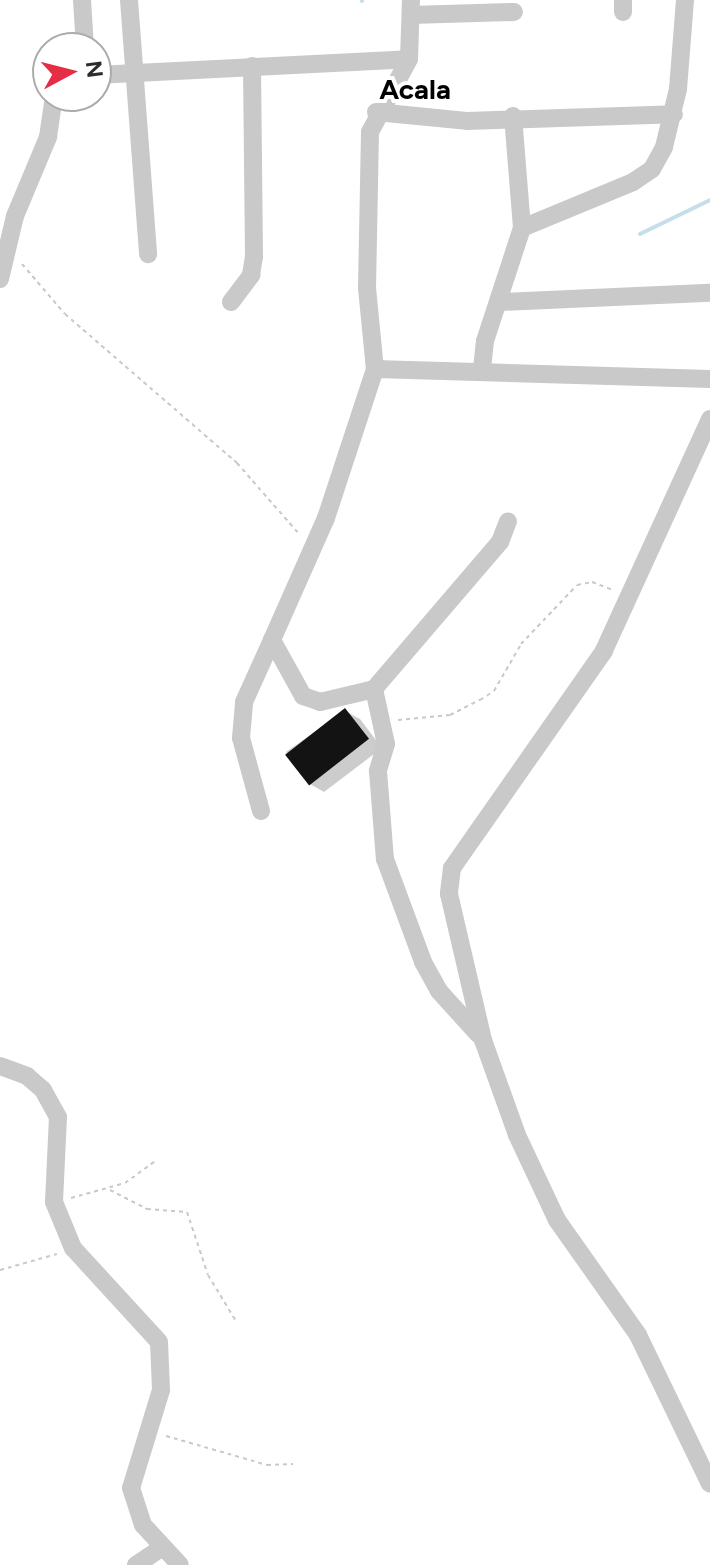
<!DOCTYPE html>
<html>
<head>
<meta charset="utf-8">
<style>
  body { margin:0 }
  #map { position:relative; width:710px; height:1565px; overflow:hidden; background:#fff; font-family:Figtree,sans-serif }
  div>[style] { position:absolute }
  .shadow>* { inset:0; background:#0003 }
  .stream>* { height:4px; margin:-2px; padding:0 2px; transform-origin:2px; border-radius:2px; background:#c5deea }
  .building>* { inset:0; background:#131313; transform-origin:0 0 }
  .path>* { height:2px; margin-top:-1px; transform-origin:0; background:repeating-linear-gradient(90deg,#c9c9c9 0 4px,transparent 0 8px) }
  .minor>* { height:18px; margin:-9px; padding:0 9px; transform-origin:9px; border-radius:9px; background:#c9c9c9 }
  span { translate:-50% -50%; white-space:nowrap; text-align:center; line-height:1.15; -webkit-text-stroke:8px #fff; paint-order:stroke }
  .quarter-label { font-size:28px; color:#000; font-weight:700 }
  .north { position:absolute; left:32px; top:32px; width:80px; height:80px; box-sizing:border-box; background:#fff; border:2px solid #ababab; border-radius:50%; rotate:83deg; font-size:22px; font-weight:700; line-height:32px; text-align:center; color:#2c2c2c }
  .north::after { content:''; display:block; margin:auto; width:28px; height:36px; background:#e52d44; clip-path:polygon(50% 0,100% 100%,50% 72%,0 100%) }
</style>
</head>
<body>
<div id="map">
  <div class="shadow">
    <div style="clip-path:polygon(345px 711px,360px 719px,382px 748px,324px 792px,310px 784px,286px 752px)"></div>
  </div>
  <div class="stream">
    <div style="left:362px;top:0;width:1px;rotate:90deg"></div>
    <div style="left:640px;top:234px;width:78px;rotate:-25.9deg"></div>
  </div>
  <div class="building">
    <div style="left:345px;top:708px;width:39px;height:76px;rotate:52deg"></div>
  </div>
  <div class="path">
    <div style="left:22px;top:264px;width:66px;rotate:49.3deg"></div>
    <div style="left:65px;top:314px;width:228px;rotate:40.9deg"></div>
    <div style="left:237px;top:463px;width:96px;rotate:48.8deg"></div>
    <div style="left:398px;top:720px;width:52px;rotate:-5.5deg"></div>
    <div style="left:450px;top:715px;width:34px;rotate:-27deg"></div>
    <div style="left:480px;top:700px;width:17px;rotate:-33deg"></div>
    <div style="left:494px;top:691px;width:54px;rotate:-60.1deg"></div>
    <div style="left:521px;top:644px;width:81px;rotate:-46.5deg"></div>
    <div style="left:577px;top:585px;width:15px;rotate:-11deg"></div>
    <div style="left:592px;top:582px;width:22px;rotate:21deg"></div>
    <div style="left:110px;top:1190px;width:42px;rotate:27.2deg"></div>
    <div style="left:147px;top:1209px;width:40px;rotate:4.3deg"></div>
    <div style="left:187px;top:1212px;width:66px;rotate:71.6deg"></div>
    <div style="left:208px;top:1275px;width:54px;rotate:58.7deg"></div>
    <div style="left:71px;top:1198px;width:56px;rotate:-15.5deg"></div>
    <div style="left:125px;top:1183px;width:36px;rotate:-36deg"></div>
    <div style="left:0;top:1270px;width:59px;rotate:-15.7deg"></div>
    <div style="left:166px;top:1436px;width:105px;rotate:16deg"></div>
    <div style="left:267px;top:1465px;width:26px;rotate:-2deg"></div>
  </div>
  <div class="minor">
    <div style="left:82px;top:0;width:48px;rotate:86.4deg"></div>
    <div style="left:129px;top:0;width:255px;rotate:85.7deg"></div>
    <div style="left:623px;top:0;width:12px;rotate:90deg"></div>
    <div style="left:411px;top:15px;width:103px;rotate:-1.7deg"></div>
    <div style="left:409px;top:59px;width:83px;rotate:118.1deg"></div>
    <div style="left:370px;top:132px;width:156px;rotate:91.1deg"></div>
    <div style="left:367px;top:288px;width:81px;rotate:84.4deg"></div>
    <div style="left:375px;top:369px;width:157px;rotate:108.2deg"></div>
    <div style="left:326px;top:518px;width:133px;rotate:113.9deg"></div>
    <div style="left:272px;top:640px;width:64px;rotate:61deg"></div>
    <div style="left:303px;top:696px;width:18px;rotate:19deg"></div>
    <div style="left:320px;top:702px;width:56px;rotate:-13.5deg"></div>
    <div style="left:374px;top:689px;width:56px;rotate:77.7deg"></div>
    <div style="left:386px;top:744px;width:28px;rotate:107deg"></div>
    <div style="left:378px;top:771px;width:88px;rotate:85.5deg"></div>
    <div style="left:385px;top:859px;width:110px;rotate:69.7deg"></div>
    <div style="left:423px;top:962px;width:33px;rotate:61deg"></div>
    <div style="left:439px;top:991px;width:58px;rotate:47.8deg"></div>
    <div style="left:96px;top:75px;width:313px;rotate:-2.9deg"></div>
    <div style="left:409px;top:59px;width:59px;rotate:-88.1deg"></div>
    <div style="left:376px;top:112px;width:91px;rotate:5.6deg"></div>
    <div style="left:467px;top:121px;width:207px;rotate:-1.9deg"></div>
    <div style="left:513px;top:116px;width:112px;rotate:85.4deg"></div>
    <div style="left:0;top:279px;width:65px;rotate:-76.6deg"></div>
    <div style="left:15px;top:216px;width:86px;rotate:-67.3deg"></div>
    <div style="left:48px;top:137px;width:41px;rotate:-81.7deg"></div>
    <div style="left:231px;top:302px;width:34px;rotate:-53deg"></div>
    <div style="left:251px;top:275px;width:18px;rotate:-81deg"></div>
    <div style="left:254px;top:257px;width:191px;rotate:-90.6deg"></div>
    <div style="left:500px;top:302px;width:210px;rotate:-2.5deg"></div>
    <div style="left:375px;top:369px;width:335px;rotate:1.7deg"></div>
    <div style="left:482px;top:369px;width:28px;rotate:-84deg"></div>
    <div style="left:485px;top:341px;width:119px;rotate:-71.9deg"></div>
    <div style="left:522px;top:228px;width:120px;rotate:-22.5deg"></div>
    <div style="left:633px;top:182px;width:23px;rotate:-34deg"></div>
    <div style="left:652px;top:169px;width:25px;rotate:-61deg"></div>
    <div style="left:664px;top:147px;width:60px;rotate:-76.4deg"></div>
    <div style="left:678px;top:89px;width:89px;rotate:-85.5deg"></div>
    <div style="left:710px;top:419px;width:255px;rotate:114.6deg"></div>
    <div style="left:604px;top:651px;width:265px;rotate:125deg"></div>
    <div style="left:452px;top:868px;width:26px;rotate:97deg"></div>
    <div style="left:449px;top:894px;width:150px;rotate:76.9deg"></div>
    <div style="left:483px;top:1040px;width:101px;rotate:70.3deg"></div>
    <div style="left:517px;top:1135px;width:94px;rotate:64.8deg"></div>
    <div style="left:557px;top:1220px;width:141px;rotate:54.8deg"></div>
    <div style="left:638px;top:1335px;width:165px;rotate:64.2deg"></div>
    <div style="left:374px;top:689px;width:194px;rotate:-49.4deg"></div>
    <div style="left:500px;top:542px;width:22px;rotate:-69deg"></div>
    <div style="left:261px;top:811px;width:76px;rotate:-105.3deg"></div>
    <div style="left:241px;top:738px;width:36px;rotate:-85deg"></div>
    <div style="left:244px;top:702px;width:68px;rotate:-65.7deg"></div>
    <div style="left:0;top:1066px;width:29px;rotate:20deg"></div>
    <div style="left:27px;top:1076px;width:21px;rotate:41deg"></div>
    <div style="left:43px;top:1090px;width:31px;rotate:61deg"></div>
    <div style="left:58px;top:1117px;width:85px;rotate:92.7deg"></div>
    <div style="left:54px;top:1202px;width:50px;rotate:67.6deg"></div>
    <div style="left:73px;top:1248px;width:127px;rotate:47.5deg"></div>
    <div style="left:159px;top:1342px;width:48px;rotate:87.6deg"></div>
    <div style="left:161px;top:1390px;width:102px;rotate:107deg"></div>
    <div style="left:131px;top:1488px;width:39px;rotate:72deg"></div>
    <div style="left:143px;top:1525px;width:54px;rotate:47.2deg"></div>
    <div style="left:136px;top:1565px;width:32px;rotate:-34deg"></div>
  </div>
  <div class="quarter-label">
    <span style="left:415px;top:89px">Acala</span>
  </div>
  <div class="north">N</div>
</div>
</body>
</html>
